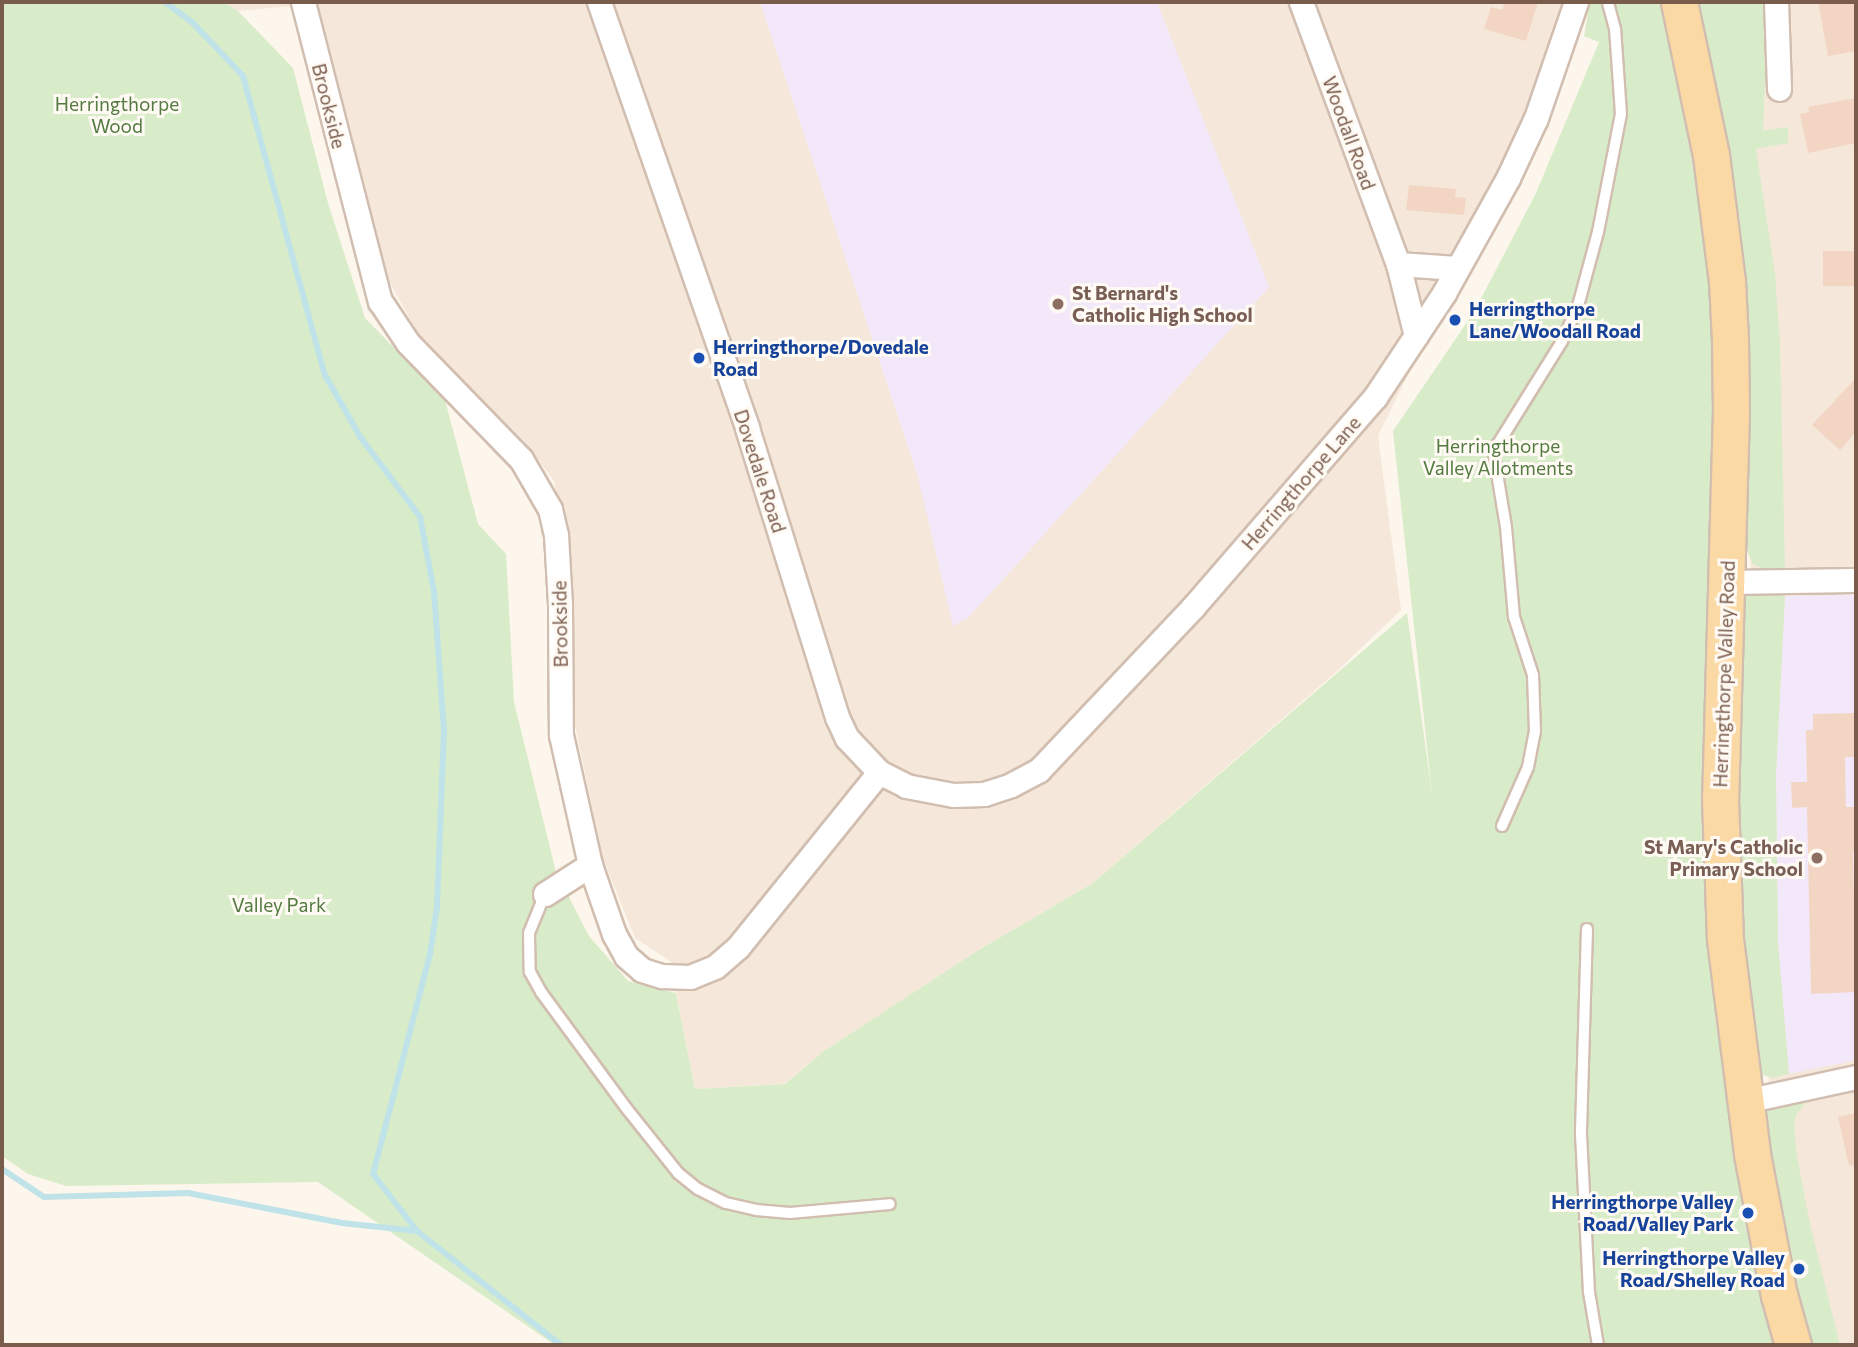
<!DOCTYPE html>
<html>
<head>
<meta charset="utf-8">
<style>
  body { margin:0 }
  #map { position:relative; width:1858px; height:1347px; overflow:hidden; background:#fdf6ec; font-family:Commissioner,sans-serif }
  div>[style] { position:absolute }
  .residential>* { inset:0; background:#f5e8da }
  .education>* { inset:0; background:#f3e8fa }
  .green>* { inset:0; background:#d8ecc9 }
  .stream>* { height:6px; margin:-3px; padding:0 3px; transform-origin:3px; border-radius:3px; background:#bfe3e8 }
  .building>* { inset:0; background:#f3d5c3; transform-origin:0 0 }
  .roads { filter:drop-shadow(2px 0 #d1beb0) drop-shadow(-2px 0 #d1beb0) drop-shadow(0 2px #d1beb0) drop-shadow(0 -2px #d1beb0) }
  .lane>* { height:10px; margin:-5px; padding:0 5px; transform-origin:5px; border-radius:5px; background:#fff }
  .street>* { height:23px; margin:-11.5px; padding:0 11.5px; transform-origin:11.5px; border-radius:11.5px; background:#fff }
  .primary>* { height:35px; margin:-17.5px; padding:0 17.5px; transform-origin:17.5px; border-radius:17.5px; background:#fbd9a5 }
  .dots>* { width:19px; height:19px; translate:-50% -50%; box-sizing:border-box; border:4px solid #fffaf3; border-radius:50% }
  span { translate:-50% -50%; white-space:nowrap; text-align:center; line-height:1.15; -webkit-text-stroke:6px #fffaf3; paint-order:stroke }
  .park-label { font-size:19px; color:#537a41 }
  .street-label { font-size:19px; color:#7a5c4d }
  .education-label { font-size:19px; color:#785e54; font-weight:700 }
  .left { translate:0 -50%; text-align:left }
  .right { translate:-100% -50%; text-align:right }
  .transit-label { font-size:19px; color:#164399; font-weight:700 }
  .frame { position:absolute; inset:0; border:4px solid #7a5c4d; pointer-events:none }
</style>
</head>
<body>
<div id="map">
  <div class="residential">
    <div style="clip-path:polygon(223px 2px,1590px 2px,1378px 436px,1401px 610px,1335px 673px,1093px 883px,977px 951px,824px 1051px,784px 1084px,695px 1089px,670px 961px,635px 938px,602px 856px,571px 706px,569px 540px,554px 481px,525px 442px,419px 335px,386px 276px,316px 4px,238px 11px)"></div>
    <div style="clip-path:polygon(1614px 2px,1856px 2px,1856px 1345px,1829px 1345px,1770px 1117px,1738px 199px,1652px 203px)"></div>
  </div>
  <div class="education">
    <div style="clip-path:polygon(760px 2px,1157px 2px,1269px 287px,968px 618px,953px 626px,918px 477px)"></div>
    <div style="clip-path:polygon(1856px 595px,1856px 1060px,1789px 1074px,1778px 943px,1776px 774px,1785px 596px)"></div>
  </div>
  <div class="green">
    <div style="clip-path:polygon(2px 2px,223px 2px,238px 11px,293px 68px,328px 203px,365px 318px,445px 400px,478px 524px,506px 554px,514px 702px,556px 872px,589px 936px,628px 981px,676px 993px,695px 1089px,785px 1084px,824px 1051px,977px 951px,1093px 883px,1407px 613px,1432px 794px,1393px 431px,1474px 312px,1536px 193px,1599px 42px,1584px 36px,1590px 2px,1662px 2px,1707px 242px,1716px 443px,1702px 759px,1703px 848px,1716px 1024px,1737px 1158px,1778px 1345px,555px 1345px,318px 1182px,66px 1186px,28px 1174px,2px 1156px)"></div>
    <div style="clip-path:polygon(1695px 2px,1768px 2px,1763px 131px,1788px 127px,1788px 143px,1756px 149px,1775px 274px,1780px 344px,1785px 568px,1764px 569px,1752px 563px,1744px 542px,1749px 425px,1742px 279px)"></div>
    <div style="clip-path:polygon(1761px 589px,1785px 596px,1776px 774px,1778px 943px,1789px 1074px,1772px 1078px,1761px 1074px,1753px 1065px,1741px 988px,1734px 781px,1739px 602px,1749px 591px)"></div>
    <div style="clip-path:polygon(1808px 1100px,1797px 1113px,1794px 1124px,1797px 1156px,1810px 1224px,1840px 1345px,1806px 1345px,1785px 1266px,1763px 1111px,1770px 1107px)"></div>
  </div>
  <div class="stream">
    <div style="left:165px;top:2px;width:34px;rotate:37deg"></div>
    <div style="left:192px;top:22px;width:74px;rotate:46.6deg"></div>
    <div style="left:243px;top:76px;width:310px;rotate:74.7deg"></div>
    <div style="left:325px;top:375px;width:73px;rotate:60.3deg"></div>
    <div style="left:361px;top:438px;width:99px;rotate:53.2deg"></div>
    <div style="left:420px;top:517px;width:75px;rotate:79.3deg"></div>
    <div style="left:434px;top:591px;width:140px;rotate:85.9deg"></div>
    <div style="left:444px;top:731px;width:176px;rotate:92.3deg"></div>
    <div style="left:437px;top:907px;width:48px;rotate:98.5deg"></div>
    <div style="left:430px;top:954px;width:227px;rotate:104.5deg"></div>
    <div style="left:373px;top:1174px;width:72px;rotate:52.3deg"></div>
    <div style="left:417px;top:1231px;width:184px;rotate:38.4deg"></div>
    <div style="left:2px;top:1169px;width:50px;rotate:33.7deg"></div>
    <div style="left:44px;top:1197px;width:144px;rotate:-1.6deg"></div>
    <div style="left:188px;top:1193px;width:157px;rotate:11deg"></div>
    <div style="left:342px;top:1223px;width:75px;rotate:6.1deg"></div>
  </div>
  <div class="building">
    <div style="clip-path:polygon(1505px 2px,1538px 2px,1526px 41px,1484px 29px,1491px 7px,1502px 10px)"></div>
    <div style="clip-path:polygon(1818px 2px,1856px 2px,1856px 51px,1828px 56px)"></div>
    <div style="clip-path:polygon(1856px 98px,1856px 143px,1808px 153px,1800px 114px,1809px 112px,1808px 107px)"></div>
    <div style="clip-path:polygon(1409px 185px,1456px 189px,1455px 197px,1466px 198px,1464px 215px,1406px 210px)"></div>
    <div style="left:1856px;top:251px;width:35px;height:33px;rotate:90deg"></div>
    <div style="clip-path:polygon(1856px 378px,1856px 432px,1840px 450px,1812px 425px)"></div>
    <div style="clip-path:polygon(1854px 713px,1856px 757px,1845px 757px,1846px 807px,1856px 807px,1856px 852px,1853px 852px,1856px 992px,1811px 994px,1807px 807px,1792px 808px,1791px 782px,1807px 782px,1806px 730px,1813px 730px,1813px 714px)"></div>
    <div style="clip-path:polygon(1856px 1113px,1856px 1165px,1849px 1166px,1838px 1117px)"></div>
  </div>
  <div class="roads">
    <div class="lane">
      <div style="left:1502px;top:826px;width:64px;rotate:-66.2deg"></div>
      <div style="left:1528px;top:767px;width:36px;rotate:-79deg"></div>
      <div style="left:1535px;top:732px;width:57px;rotate:-92deg"></div>
      <div style="left:1533px;top:675px;width:61px;rotate:-108.1deg"></div>
      <div style="left:1514px;top:617px;width:90px;rotate:-95.1deg"></div>
      <div style="left:1506px;top:527px;width:73px;rotate:-99.5deg"></div>
      <div style="left:1494px;top:455px;width:12px;rotate:-70deg"></div>
      <div style="left:1498px;top:444px;width:121px;rotate:-58.1deg"></div>
      <div style="left:1562px;top:341px;width:38px;rotate:-65deg"></div>
      <div style="left:1578px;top:306px;width:77px;rotate:-74.9deg"></div>
      <div style="left:1598px;top:232px;width:120px;rotate:-79deg"></div>
      <div style="left:1621px;top:114px;width:85px;rotate:-94deg"></div>
      <div style="left:1615px;top:29px;width:28px;rotate:-105deg"></div>
      <div style="left:545px;top:894px;width:42px;rotate:112.3deg"></div>
      <div style="left:529px;top:933px;width:39px;rotate:89deg"></div>
      <div style="left:530px;top:972px;width:23px;rotate:61deg"></div>
      <div style="left:541px;top:992px;width:145px;rotate:53.7deg"></div>
      <div style="left:627px;top:1109px;width:82px;rotate:51.4deg"></div>
      <div style="left:678px;top:1173px;width:26px;rotate:39deg"></div>
      <div style="left:698px;top:1189px;width:31px;rotate:27deg"></div>
      <div style="left:726px;top:1203px;width:31px;rotate:13deg"></div>
      <div style="left:756px;top:1210px;width:34px;rotate:5deg"></div>
      <div style="left:790px;top:1213px;width:100px;rotate:-5.1deg"></div>
      <div style="left:1587px;top:929px;width:205px;rotate:91.7deg"></div>
      <div style="left:1581px;top:1134px;width:158px;rotate:87.1deg"></div>
      <div style="left:1589px;top:1292px;width:54px;rotate:80.4deg"></div>
    </div>
    <div class="street">
      <div style="left:303px;top:2px;width:309px;rotate:75.6deg"></div>
      <div style="left:380px;top:301px;width:50px;rotate:56.3deg"></div>
      <div style="left:408px;top:343px;width:162px;rotate:45.8deg"></div>
      <div style="left:521px;top:459px;width:58px;rotate:59.9deg"></div>
      <div style="left:550px;top:509px;width:27px;rotate:77deg"></div>
      <div style="left:556px;top:535px;width:70px;rotate:86.7deg"></div>
      <div style="left:560px;top:605px;width:130px;rotate:89.6deg"></div>
      <div style="left:561px;top:735px;width:133px;rotate:77.4deg"></div>
      <div style="left:590px;top:865px;width:73px;rotate:70.8deg"></div>
      <div style="left:614px;top:934px;width:25px;rotate:61deg"></div>
      <div style="left:626px;top:956px;width:21px;rotate:41deg"></div>
      <div style="left:642px;top:970px;width:21px;rotate:17deg"></div>
      <div style="left:662px;top:976px;width:28px;rotate:2deg"></div>
      <div style="left:690px;top:977px;width:27px;rotate:-22deg"></div>
      <div style="left:715px;top:967px;width:30px;rotate:-41deg"></div>
      <div style="left:738px;top:947px;width:225px;rotate:-51.1deg"></div>
      <div style="left:599px;top:2px;width:451px;rotate:70.8deg"></div>
      <div style="left:747px;top:428px;width:303px;rotate:72.7deg"></div>
      <div style="left:837px;top:717px;width:23px;rotate:65deg"></div>
      <div style="left:847px;top:738px;width:47px;rotate:46.7deg"></div>
      <div style="left:879px;top:772px;width:30px;rotate:27deg"></div>
      <div style="left:906px;top:786px;width:48px;rotate:10.8deg"></div>
      <div style="left:953px;top:795px;width:31px;rotate:-2deg"></div>
      <div style="left:984px;top:794px;width:28px;rotate:-18deg"></div>
      <div style="left:1011px;top:785px;width:32px;rotate:-28deg"></div>
      <div style="left:1039px;top:770px;width:224px;rotate:-46.6deg"></div>
      <div style="left:1193px;top:607px;width:278px;rotate:-49.1deg"></div>
      <div style="left:1375px;top:397px;width:125px;rotate:-56.4deg"></div>
      <div style="left:1444px;top:293px;width:132px;rotate:-60.9deg"></div>
      <div style="left:1508px;top:178px;width:66px;rotate:-65deg"></div>
      <div style="left:1536px;top:118px;width:123px;rotate:-71deg"></div>
      <div style="left:1301px;top:2px;width:279px;rotate:69.7deg"></div>
      <div style="left:1398px;top:264px;width:74px;rotate:76deg"></div>
      <div style="left:1776px;top:2px;width:87px;rotate:88deg"></div>
      <div style="left:1398px;top:264px;width:59px;rotate:3.9deg"></div>
      <div style="left:1726px;top:582px;width:130px;rotate:-0.9deg"></div>
      <div style="left:545px;top:894px;width:54px;rotate:-32.8deg"></div>
      <div style="left:1745px;top:1101px;width:114px;rotate:-12.2deg"></div>
    </div>
    <div class="primary">
      <div style="left:1679px;top:2px;width:156px;rotate:78.2deg"></div>
      <div style="left:1711px;top:155px;width:127px;rotate:82.8deg"></div>
      <div style="left:1727px;top:281px;width:59px;rotate:87.1deg"></div>
      <div style="left:1730px;top:340px;width:70px;rotate:89.2deg"></div>
      <div style="left:1731px;top:410px;width:388px;rotate:91.6deg"></div>
      <div style="left:1720px;top:798px;width:141px;rotate:88deg"></div>
      <div style="left:1725px;top:939px;width:217px;rotate:82.8deg"></div>
      <div style="left:1752px;top:1154px;width:144px;rotate:79.2deg"></div>
      <div style="left:1779px;top:1295px;width:52px;rotate:74.4deg"></div>
    </div>
  </div>
  <div class="dots">
    <div style="left:1058px;top:304px;background:#8d6e63"></div>
    <div style="left:1455px;top:320px;background:#1a4fb4"></div>
    <div style="left:699px;top:358px;background:#1a4fb4"></div>
    <div style="left:1817px;top:858px;background:#8d6e63"></div>
    <div style="left:1748px;top:1213px;background:#1a4fb4"></div>
    <div style="left:1799px;top:1269px;background:#1a4fb4"></div>
  </div>
  <div class="park-label">
    <span style="left:117px;top:115px">Herringthorpe<br>Wood</span>
    <span style="left:1498px;top:457px">Herringthorpe<br>Valley Allotments</span>
    <span style="left:279px;top:905px">Valley Park</span>
  </div>
  <div class="street-label">
    <span style="left:329px;top:106px;rotate:76deg">Brookside</span>
    <span style="left:1349px;top:133px;rotate:70deg">Woodall Road</span>
    <span style="left:760px;top:471px;rotate:72deg">Dovedale Road</span>
    <span style="left:1301px;top:483px;rotate:-49deg">Herringthorpe Lane</span>
    <span style="left:560px;top:624px;rotate:-91deg">Brookside</span>
    <span style="left:1724px;top:674px;rotate:-88deg">Herringthorpe Valley Road</span>
  </div>
  <div class="education-label">
    <span class="left" style="left:1072px;top:304px">St Bernard's<br>Catholic High School</span>
    <span class="right" style="left:1803px;top:858px">St Mary's Catholic<br>Primary School</span>
  </div>
  <div class="transit-label">
    <span class="left" style="left:1469px;top:320px">Herringthorpe<br>Lane/Woodall Road</span>
    <span class="left" style="left:713px;top:358px">Herringthorpe/Dovedale<br>Road</span>
    <span class="right" style="left:1734px;top:1213px">Herringthorpe Valley<br>Road/Valley Park</span>
    <span class="right" style="left:1785px;top:1269px">Herringthorpe Valley<br>Road/Shelley Road</span>
  </div>
  <div class="frame"></div>
</div>
</body>
</html>
